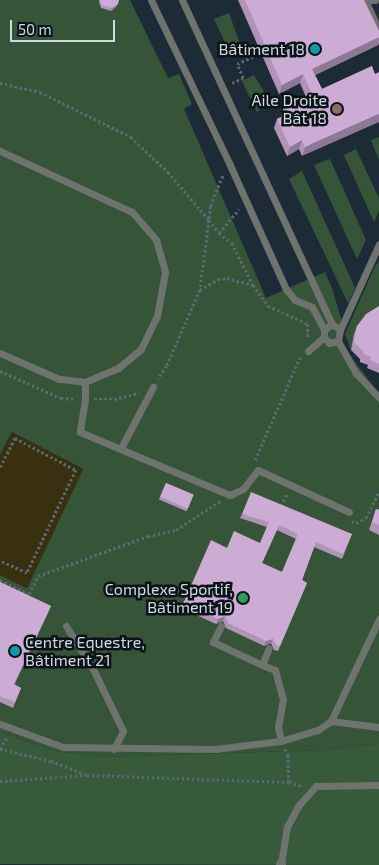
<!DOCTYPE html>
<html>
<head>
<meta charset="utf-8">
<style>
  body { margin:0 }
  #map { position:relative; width:379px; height:865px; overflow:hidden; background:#1d2b37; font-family:"Exo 2",sans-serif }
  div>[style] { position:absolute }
  .green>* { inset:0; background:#365538 }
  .forest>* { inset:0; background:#375b3a }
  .sand>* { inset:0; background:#393010 }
  .path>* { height:2.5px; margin-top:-1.25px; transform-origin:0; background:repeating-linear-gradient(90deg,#5c6873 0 2.5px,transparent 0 5px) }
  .service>* { height:7px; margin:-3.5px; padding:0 3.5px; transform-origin:3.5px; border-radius:3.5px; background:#6e746d }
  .minor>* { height:10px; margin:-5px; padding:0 5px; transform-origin:5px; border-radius:5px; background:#6e746d }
  .wall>* { inset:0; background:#af94b7; transform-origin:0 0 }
  .shaded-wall>* { inset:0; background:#8f7895 }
  .building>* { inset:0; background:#ccacd5; transform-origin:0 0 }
  .dots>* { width:14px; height:14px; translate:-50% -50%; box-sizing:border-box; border:2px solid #0c1318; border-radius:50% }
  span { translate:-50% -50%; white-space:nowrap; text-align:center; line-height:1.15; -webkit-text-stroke:5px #0c1318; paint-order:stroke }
  .poi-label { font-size:16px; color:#d0d9e1 }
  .right { translate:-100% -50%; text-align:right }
  .left { translate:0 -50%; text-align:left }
  .scale { position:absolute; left:10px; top:20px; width:105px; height:22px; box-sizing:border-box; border:2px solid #d0d9e1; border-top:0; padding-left:6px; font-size:15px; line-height:18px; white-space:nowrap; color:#d0d9e1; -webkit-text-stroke:4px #0c1318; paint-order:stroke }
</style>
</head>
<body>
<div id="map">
  <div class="green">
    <div style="clip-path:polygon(0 0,99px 0,101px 8px,111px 11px,120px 0,130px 0,168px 78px,179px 74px,192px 104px,184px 109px,266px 298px,325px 272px,332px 288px,343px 325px,336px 336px,379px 394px,379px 744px,327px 750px,104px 757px,55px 751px,0 732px,0 575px,27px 588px,83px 469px,12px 432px,0 455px)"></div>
    <div style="clip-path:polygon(229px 13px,240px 44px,228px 49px,214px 19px)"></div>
    <div style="clip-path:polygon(254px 75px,270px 101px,257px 112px,242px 81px)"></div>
    <div style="clip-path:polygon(379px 137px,379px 160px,371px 140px)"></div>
    <div style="clip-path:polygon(356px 149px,379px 198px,379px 211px,374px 222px,344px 155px)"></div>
    <div style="clip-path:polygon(330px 159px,366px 240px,357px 259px,314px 165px)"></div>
    <div style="clip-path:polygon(302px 171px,355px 288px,348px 303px,289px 179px)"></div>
    <div style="clip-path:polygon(379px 261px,379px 313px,351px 350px,345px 334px,375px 266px)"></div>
  </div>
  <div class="forest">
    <div style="clip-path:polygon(0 732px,55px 751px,104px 757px,327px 750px,379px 744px,379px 865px,0 864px)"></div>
  </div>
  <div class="sand">
    <div style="clip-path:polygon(12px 432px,83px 469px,27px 588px,0 575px,0 455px)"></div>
  </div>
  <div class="path">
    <div style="left:0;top:83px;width:41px;rotate:12.7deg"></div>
    <div style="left:40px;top:92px;width:102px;rotate:26.3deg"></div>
    <div style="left:131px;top:137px;width:51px;rotate:43.4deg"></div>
    <div style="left:168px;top:172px;width:63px;rotate:49.5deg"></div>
    <div style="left:209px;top:220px;width:71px;rotate:97.3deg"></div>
    <div style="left:200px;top:290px;width:83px;rotate:113.5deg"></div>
    <div style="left:167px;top:366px;width:16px;rotate:125deg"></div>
    <div style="left:232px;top:83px;width:12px;rotate:-24deg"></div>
    <div style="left:243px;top:78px;width:15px;rotate:-113deg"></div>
    <div style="left:237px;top:64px;width:26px;rotate:-25deg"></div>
    <div style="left:223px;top:176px;width:32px;rotate:112deg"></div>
    <div style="left:211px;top:206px;width:14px;rotate:98deg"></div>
    <div style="left:209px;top:220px;width:16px;rotate:52deg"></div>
    <div style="left:219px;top:233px;width:31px;rotate:-50deg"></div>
    <div style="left:219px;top:233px;width:16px;rotate:38deg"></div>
    <div style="left:232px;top:243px;width:47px;rotate:63.4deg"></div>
    <div style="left:200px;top:290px;width:21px;rotate:-31deg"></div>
    <div style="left:218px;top:279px;width:9px;rotate:-6deg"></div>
    <div style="left:227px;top:278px;width:27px;rotate:15deg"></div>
    <div style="left:253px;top:285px;width:26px;rotate:54deg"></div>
    <div style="left:268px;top:306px;width:44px;rotate:24.2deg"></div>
    <div style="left:308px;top:324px;width:15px;rotate:90deg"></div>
    <div style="left:0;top:371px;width:67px;rotate:23.9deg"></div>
    <div style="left:61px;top:398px;width:15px;rotate:4deg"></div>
    <div style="left:94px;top:399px;width:20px"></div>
    <div style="left:114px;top:399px;width:25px;rotate:-14deg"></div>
    <div style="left:255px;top:460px;width:112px;rotate:-66.4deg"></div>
    <div style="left:0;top:467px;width:33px;rotate:-63deg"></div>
    <div style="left:15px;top:438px;width:69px;rotate:27.7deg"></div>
    <div style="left:76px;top:470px;width:114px;rotate:115.4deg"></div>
    <div style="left:27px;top:573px;width:30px;rotate:-156deg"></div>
    <div style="left:281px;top:506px;width:14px;rotate:-65deg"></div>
    <div style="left:352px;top:521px;width:4px;rotate:27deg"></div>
    <div style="left:356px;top:523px;width:11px;rotate:-27deg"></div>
    <div style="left:366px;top:518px;width:30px;rotate:-64deg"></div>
    <div style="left:0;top:580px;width:32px;rotate:26deg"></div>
    <div style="left:29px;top:594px;width:20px;rotate:-63deg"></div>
    <div style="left:38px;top:576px;width:117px;rotate:-20deg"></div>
    <div style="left:148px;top:536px;width:29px;rotate:-12deg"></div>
    <div style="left:176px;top:530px;width:53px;rotate:-33.4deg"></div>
    <div style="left:0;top:749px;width:52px;rotate:13.2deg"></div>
    <div style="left:51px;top:761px;width:36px;rotate:21deg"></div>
    <div style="left:0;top:749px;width:14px;rotate:-60deg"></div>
    <div style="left:285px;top:749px;width:7px;rotate:63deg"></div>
    <div style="left:288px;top:755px;width:27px;rotate:88deg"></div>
    <div style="left:0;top:781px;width:87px;rotate:-3.9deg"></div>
    <div style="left:87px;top:775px;width:202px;rotate:2deg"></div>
    <div style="left:289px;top:782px;width:14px;rotate:17deg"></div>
  </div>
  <div class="service">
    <div style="left:151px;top:0;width:181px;rotate:64.4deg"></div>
    <div style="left:229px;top:163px;width:138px;rotate:65.7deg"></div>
    <div style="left:286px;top:289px;width:14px;rotate:51deg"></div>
    <div style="left:295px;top:300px;width:18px;rotate:22deg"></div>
    <div style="left:312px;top:307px;width:26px;rotate:62deg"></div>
    <div style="left:182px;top:0;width:357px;rotate:65.2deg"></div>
    <div style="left:332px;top:324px;width:10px;rotate:37deg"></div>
    <div style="left:340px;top:330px;width:11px;rotate:100deg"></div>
    <div style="left:338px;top:341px;width:9px;rotate:167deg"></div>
    <div style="left:329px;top:343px;width:8px;rotate:-130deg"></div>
    <div style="left:324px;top:337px;width:7px;rotate:-90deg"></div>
    <div style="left:324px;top:330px;width:10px;rotate:-37deg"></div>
    <div style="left:365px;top:0;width:33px;rotate:65deg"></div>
    <div style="left:369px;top:0;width:6px"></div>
    <div style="left:0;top:151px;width:145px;rotate:24.8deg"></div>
    <div style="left:132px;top:212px;width:37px;rotate:49deg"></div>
    <div style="left:156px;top:240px;width:33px;rotate:74deg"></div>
    <div style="left:165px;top:272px;width:45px;rotate:100.3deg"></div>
    <div style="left:157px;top:316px;width:37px;rotate:116deg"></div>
    <div style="left:141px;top:349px;width:30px;rotate:140deg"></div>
    <div style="left:118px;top:368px;width:36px;rotate:157deg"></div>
    <div style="left:85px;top:382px;width:26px;rotate:-173deg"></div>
    <div style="left:59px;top:379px;width:64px;rotate:-156.2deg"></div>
    <div style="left:340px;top:330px;width:94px;rotate:-65.6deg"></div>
    <div style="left:338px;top:341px;width:37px;rotate:61deg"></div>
    <div style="left:356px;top:373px;width:34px;rotate:47deg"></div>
    <div style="left:308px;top:351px;width:21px;rotate:-41deg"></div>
    <div style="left:85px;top:382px;width:17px;rotate:90deg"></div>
    <div style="left:85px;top:399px;width:33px;rotate:99deg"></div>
    <div style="left:80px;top:432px;width:163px;rotate:22.8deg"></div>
    <div style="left:230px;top:495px;width:14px;rotate:-25deg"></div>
    <div style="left:243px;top:489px;width:24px;rotate:-52deg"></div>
    <div style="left:258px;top:470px;width:100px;rotate:24.8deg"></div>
    <div style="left:121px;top:448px;width:69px;rotate:-62.3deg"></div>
    <div style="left:66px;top:626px;width:51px;rotate:57.9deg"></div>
    <div style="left:93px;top:669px;width:69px;rotate:64.2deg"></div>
    <div style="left:123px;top:731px;width:20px;rotate:117deg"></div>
    <div style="left:221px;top:626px;width:18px;rotate:117deg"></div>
    <div style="left:213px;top:642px;width:54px;rotate:25.1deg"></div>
    <div style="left:262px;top:665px;width:18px;rotate:-68deg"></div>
    <div style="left:262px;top:665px;width:14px;rotate:21deg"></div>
    <div style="left:275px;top:670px;width:30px;rotate:75deg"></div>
    <div style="left:283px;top:699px;width:28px;rotate:100deg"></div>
    <div style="left:278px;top:727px;width:14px;rotate:78deg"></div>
    <div style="left:331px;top:721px;width:48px;rotate:7.1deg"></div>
    <div style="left:0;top:724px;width:67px;rotate:20.1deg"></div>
    <div style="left:63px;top:747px;width:152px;rotate:0.8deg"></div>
    <div style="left:215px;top:749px;width:66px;rotate:-6.9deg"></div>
    <div style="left:281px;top:741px;width:39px;rotate:-17deg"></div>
    <div style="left:318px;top:730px;width:16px;rotate:-35deg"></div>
    <div style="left:331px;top:721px;width:113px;rotate:-64.8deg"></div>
    <div style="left:281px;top:864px;width:37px;rotate:-81deg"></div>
    <div style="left:287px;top:827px;width:24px;rotate:-62deg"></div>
    <div style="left:298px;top:806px;width:27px;rotate:-48deg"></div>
    <div style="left:316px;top:786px;width:63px;rotate:-0.9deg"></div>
  </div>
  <div class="minor">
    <div style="left:281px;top:865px;width:1px;rotate:-90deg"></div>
  </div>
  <div class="wall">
    <div style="clip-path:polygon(99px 0,119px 0,116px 7px,111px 11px,101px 8px,99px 2px)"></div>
    <div style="clip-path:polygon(238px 0,364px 0,379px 31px,379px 43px,378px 45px,315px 75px,322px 89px,372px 66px,302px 156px,299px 149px,287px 156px,274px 128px,277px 119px,281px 117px,281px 116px,284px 107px,306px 97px,300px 83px,279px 94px)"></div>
    <div style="clip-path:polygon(379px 306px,379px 373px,367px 368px,368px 365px,360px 362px,360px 359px,351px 350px,354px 334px,357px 326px)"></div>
    <div style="left:166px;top:483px;width:30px;height:18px;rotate:23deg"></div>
    <div style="clip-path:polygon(376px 509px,379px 510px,379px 535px,369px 530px)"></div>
    <div style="clip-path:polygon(evenodd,242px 514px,352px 534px,342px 559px,314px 547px,302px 580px,307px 583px,278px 651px,274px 650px,271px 643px,264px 646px,226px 628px,223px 621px,216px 624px,181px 608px,183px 604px,227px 548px,260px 543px,267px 527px,240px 518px,242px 514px,277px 530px,296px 539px,282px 572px,262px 563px,277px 530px)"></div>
    <div style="clip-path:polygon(0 582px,51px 606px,14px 685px,21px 688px,13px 708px,0 702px)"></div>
  </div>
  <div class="shaded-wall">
    <div style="clip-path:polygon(118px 4px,116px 7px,111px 11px,112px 8px)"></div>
    <div style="clip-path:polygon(379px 37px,378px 45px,309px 78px,312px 69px)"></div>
    <div style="clip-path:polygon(303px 74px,300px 83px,279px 94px,282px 85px)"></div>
    <div style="clip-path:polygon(379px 114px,379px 122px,302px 156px,305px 147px)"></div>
    <div style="clip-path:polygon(302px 140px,299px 149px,287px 156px,290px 147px)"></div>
    <div style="clip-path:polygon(51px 606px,49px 611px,12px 690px,14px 684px)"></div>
    <div style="clip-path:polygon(225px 616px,223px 621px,216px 624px,218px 619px)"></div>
    <div style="clip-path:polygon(273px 639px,271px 643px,264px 646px,266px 641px)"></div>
  </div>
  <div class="building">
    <div style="clip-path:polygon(100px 0,119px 0,118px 4px,112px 8px,102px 5px)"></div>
    <div style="clip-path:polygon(245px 0,364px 0,379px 31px,379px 37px,312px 69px,322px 89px,372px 66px,375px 74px,379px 72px,379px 114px,305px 147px,302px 140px,290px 147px,277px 119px,288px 114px,284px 107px,312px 94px,303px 74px,282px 85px)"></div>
    <div style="clip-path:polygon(379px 306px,379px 364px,370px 360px,371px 357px,363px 354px,363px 351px,354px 342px,357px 326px,366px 314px)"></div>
    <div style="left:166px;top:483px;width:30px;height:15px;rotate:23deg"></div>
    <div style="clip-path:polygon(evenodd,251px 492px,352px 534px,343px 554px,316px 542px,302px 580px,307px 583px,280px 646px,276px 645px,273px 639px,266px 641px,228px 623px,225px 616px,218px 619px,183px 604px,211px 540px,227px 548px,234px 531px,260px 543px,269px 522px,242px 514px,251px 492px,279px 525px,298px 534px,282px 572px,262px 563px,279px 525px)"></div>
    <div style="clip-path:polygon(376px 509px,379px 510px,379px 525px,372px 522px)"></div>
    <div style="clip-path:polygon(0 582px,51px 606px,14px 684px,21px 688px,15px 702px,0 696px)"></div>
  </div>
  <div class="dots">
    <div style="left:315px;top:49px;background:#0f9aa8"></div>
    <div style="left:337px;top:109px;background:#8d6e63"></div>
    <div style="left:243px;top:598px;background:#2e9e5b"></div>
    <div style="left:15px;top:651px;background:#0f9aa8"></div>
  </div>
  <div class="poi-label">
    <span class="right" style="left:305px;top:49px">Bâtiment 18</span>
    <span class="right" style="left:327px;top:109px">Aile Droite<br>Bât 18</span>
    <span class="right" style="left:233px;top:598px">Complexe Sportif,<br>Bâtiment 19</span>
    <span class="left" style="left:25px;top:651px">Centre Equestre,<br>Bâtiment 21</span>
  </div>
  <div class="scale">50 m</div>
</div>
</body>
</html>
